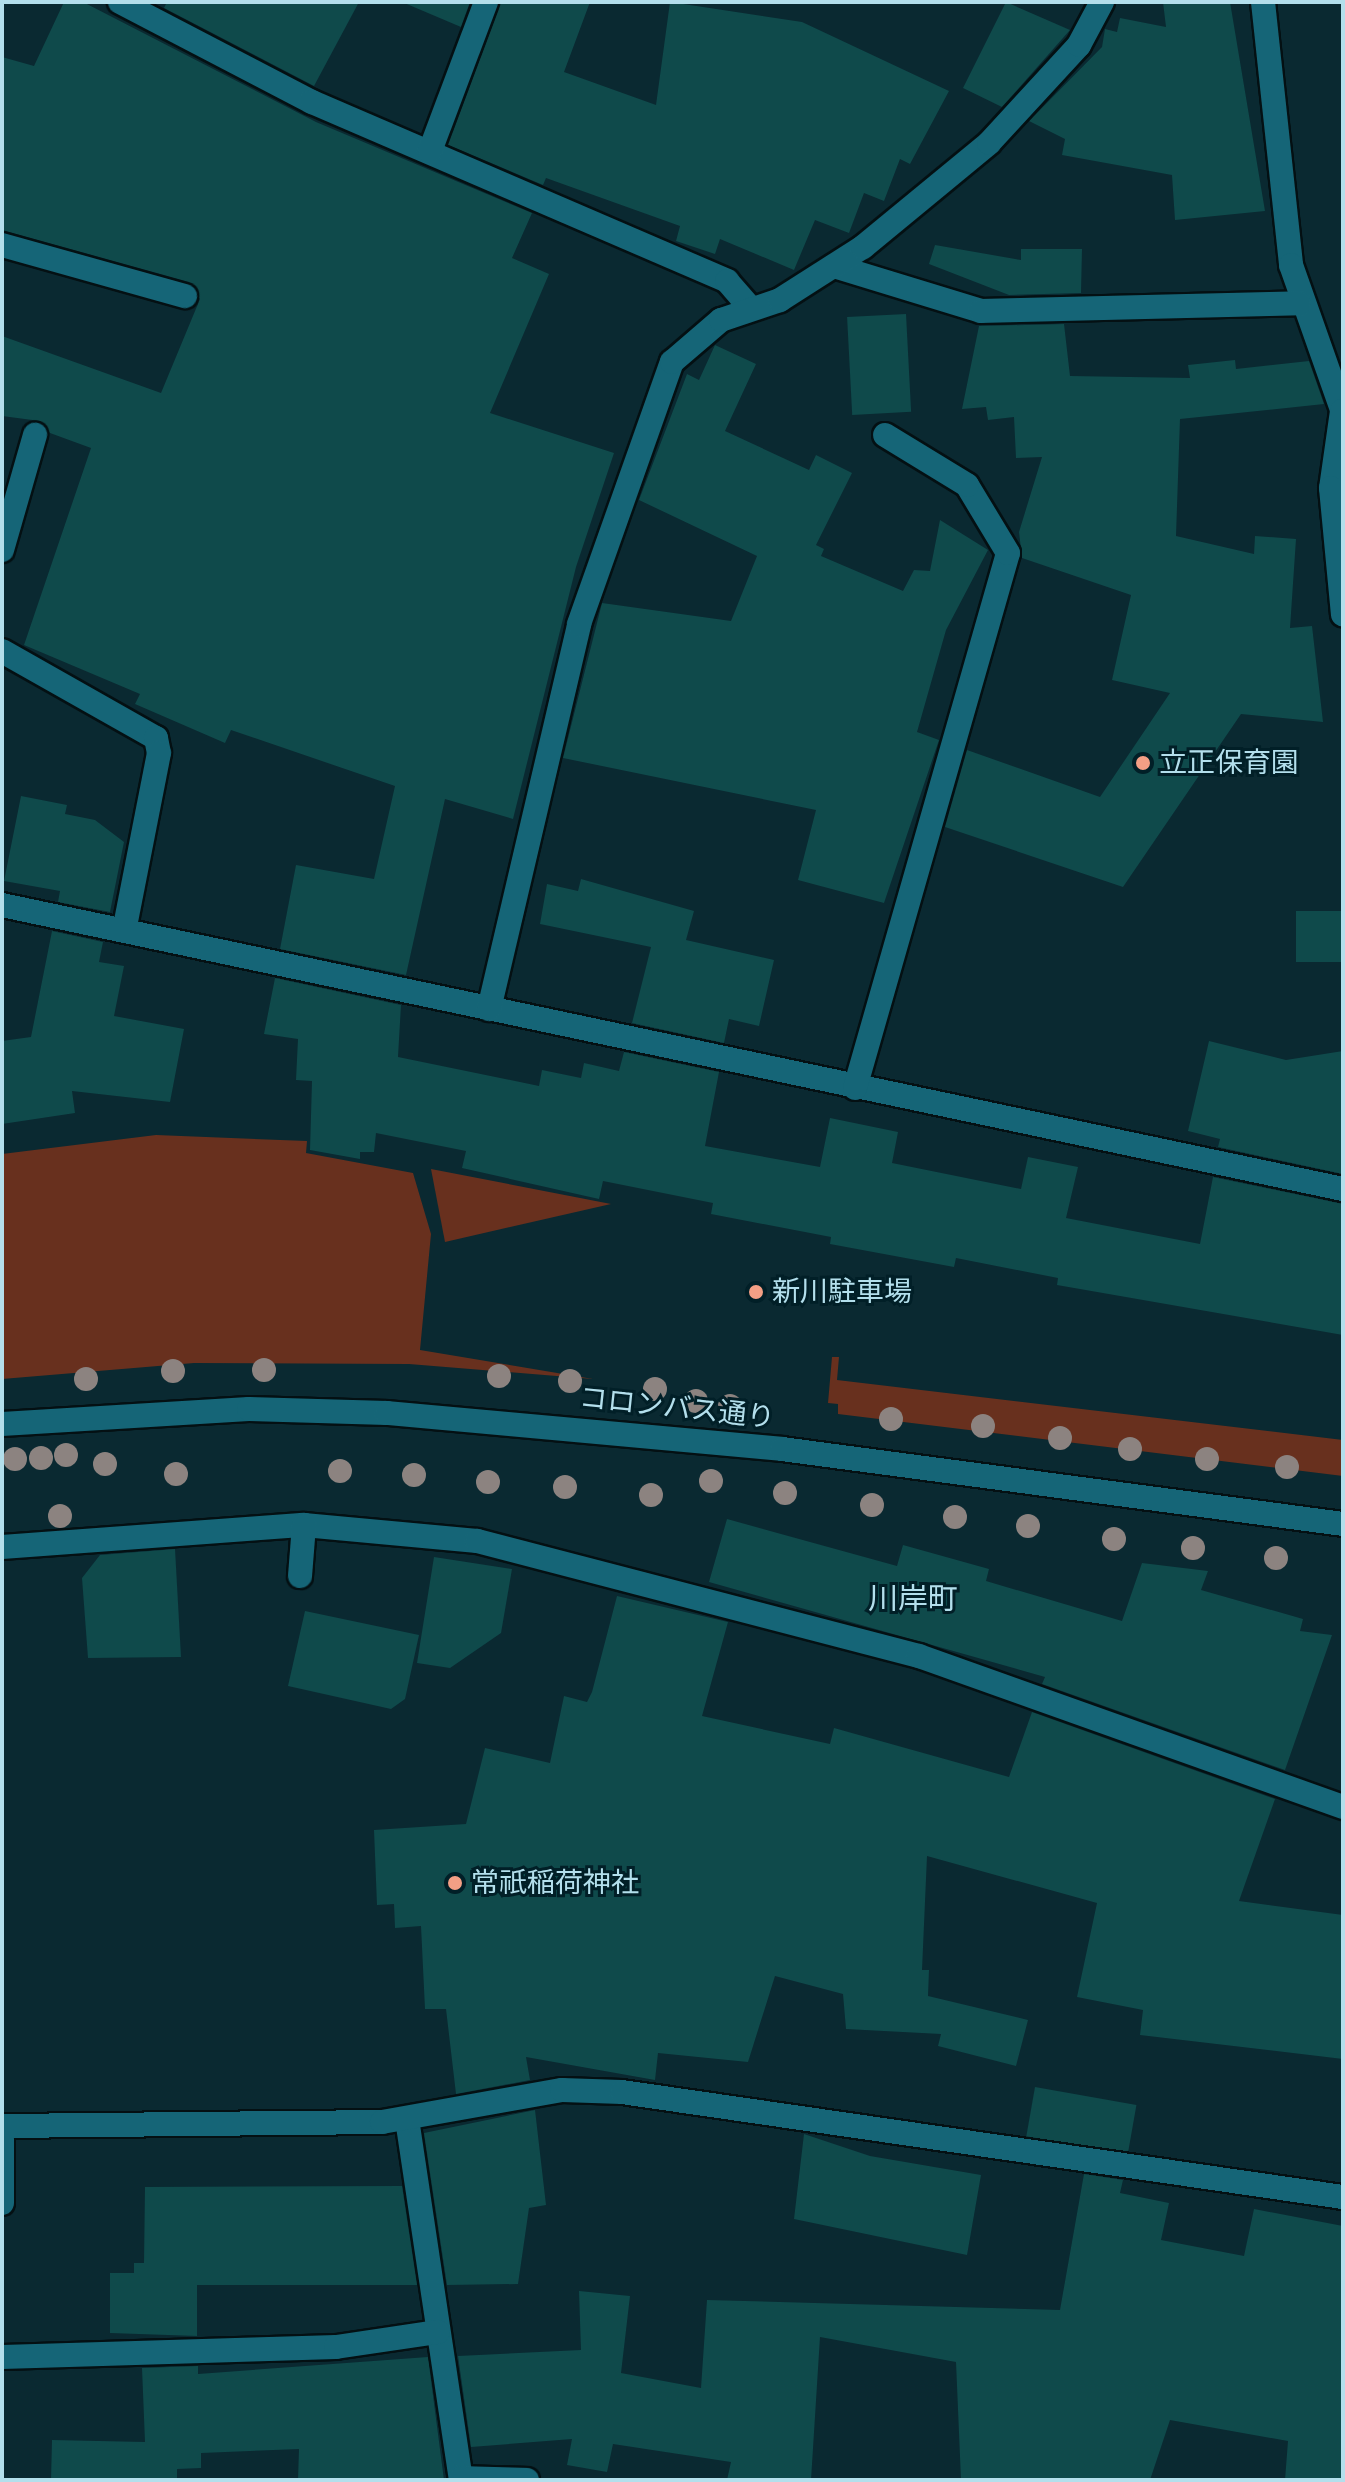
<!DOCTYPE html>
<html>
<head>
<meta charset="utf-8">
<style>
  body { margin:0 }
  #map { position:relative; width:1345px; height:2482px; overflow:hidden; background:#0a2931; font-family:"Roboto Condensed","Noto Sans JP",sans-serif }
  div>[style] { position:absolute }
  .green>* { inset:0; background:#68301e }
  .building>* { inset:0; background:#0f4a4b; transform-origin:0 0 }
  .roads { filter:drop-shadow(2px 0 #041013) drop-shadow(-2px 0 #041013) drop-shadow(0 2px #041013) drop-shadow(0 -2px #041013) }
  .minor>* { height:24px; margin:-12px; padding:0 12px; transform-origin:12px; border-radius:12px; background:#156577 }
  .trees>* { width:24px; height:24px; margin:-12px; border-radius:50%; background:#8c8380 }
  .dots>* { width:22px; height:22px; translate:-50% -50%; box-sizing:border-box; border:4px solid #011f27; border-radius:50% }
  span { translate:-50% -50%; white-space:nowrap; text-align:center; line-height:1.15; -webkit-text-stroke:6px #011f27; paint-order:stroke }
  .poi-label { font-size:28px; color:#b3dfec }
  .left { translate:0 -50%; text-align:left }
  .street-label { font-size:28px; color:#b3dfec }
  .neighbourhood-label { font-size:30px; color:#b3dfec }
  .frame { position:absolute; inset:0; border:4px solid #b3dfec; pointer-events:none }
</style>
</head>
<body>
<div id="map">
  <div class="green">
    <div style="clip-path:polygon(156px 1135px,307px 1141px,306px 1153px,413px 1173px,431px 1234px,420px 1350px,593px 1379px,409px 1364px,194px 1363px,2px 1379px,2px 1154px)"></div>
    <div style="clip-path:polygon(431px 1169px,611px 1204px,445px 1242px)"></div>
    <div style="clip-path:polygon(832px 1357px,839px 1357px,837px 1380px,1343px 1440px,1343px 1476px,838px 1414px,838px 1404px,828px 1403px)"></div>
  </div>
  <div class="building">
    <div style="clip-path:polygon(64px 2px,83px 2px,316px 122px,532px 213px,512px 258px,549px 274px,490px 413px,614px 453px,576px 567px,513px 819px,445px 799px,406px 975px,280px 949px,296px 865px,374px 879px,395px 786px,231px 730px,225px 743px,135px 704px,140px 694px,24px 645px,91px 448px,50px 433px,40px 421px,2px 416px,2px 336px,161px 393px,200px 299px,189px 282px,2px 230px,2px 57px,34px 66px)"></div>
    <div style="clip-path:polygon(167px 2px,359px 2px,314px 86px,164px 8px)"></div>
    <div style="clip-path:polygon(402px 2px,470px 2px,461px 27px)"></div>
    <div style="clip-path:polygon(501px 2px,590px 2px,564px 72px,656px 105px,670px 2px,802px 22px,949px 91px,910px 164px,900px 159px,884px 201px,864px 193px,849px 233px,815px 220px,794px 270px,720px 239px,715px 254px,676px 241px,680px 226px,546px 178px,543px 185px,448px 145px)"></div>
    <div style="clip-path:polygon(1006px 2px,1070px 30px,1002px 107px,963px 88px)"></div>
    <div style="clip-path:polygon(1163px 2px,1230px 2px,1265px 211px,1175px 220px,1172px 175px,1062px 155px,1065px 139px,1029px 121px,1102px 47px,1105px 29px,1117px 32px,1120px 18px,1166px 27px)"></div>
    <div style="clip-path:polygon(935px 245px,1021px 260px,1021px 249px,1082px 249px,1081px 293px,1009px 295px,929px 264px)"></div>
    <div style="left:906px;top:314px;width:98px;height:59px;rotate:87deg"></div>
    <div style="clip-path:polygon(1064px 324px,1070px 376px,1190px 378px,1188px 365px,1235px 360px,1236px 369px,1309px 361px,1324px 404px,1180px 419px,1176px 536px,1254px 554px,1255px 536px,1296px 539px,1290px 628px,1312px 626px,1323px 722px,1241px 714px,1123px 887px,945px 827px,967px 750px,1100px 797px,1170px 693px,1112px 680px,1131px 595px,1022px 558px,1019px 532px,1042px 457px,1016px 458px,1014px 417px,988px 420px,986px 407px,962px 409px,979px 326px)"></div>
    <div style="clip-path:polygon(715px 345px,756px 364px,725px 431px,809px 470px,816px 455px,852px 473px,816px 545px,824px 549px,821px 556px,903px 591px,914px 570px,930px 571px,940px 520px,988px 550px,946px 630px,917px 732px,939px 740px,884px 903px,798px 880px,816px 810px,563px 758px,602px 603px,731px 621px,757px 556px,639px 500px,687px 374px,699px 380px)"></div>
    <div style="clip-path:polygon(21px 796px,67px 805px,65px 814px,95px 820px,124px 842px,110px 912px,58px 902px,60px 891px,4px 881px)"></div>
    <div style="clip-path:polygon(581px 879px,694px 911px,686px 940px,774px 960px,759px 1026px,729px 1019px,724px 1043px,632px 1023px,651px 947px,540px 924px,547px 884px,578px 891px)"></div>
    <div style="left:1343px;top:911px;width:51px;height:47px;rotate:90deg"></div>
    <div style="clip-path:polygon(52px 931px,103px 942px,99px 962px,124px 966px,114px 1016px,184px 1029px,170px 1102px,72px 1091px,75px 1113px,2px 1124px,2px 1041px,31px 1037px)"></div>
    <div style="clip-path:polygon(275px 978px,401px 1005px,398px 1057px,539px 1086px,542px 1070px,581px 1078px,584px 1063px,619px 1071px,624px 1052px,719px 1072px,705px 1146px,820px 1167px,830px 1118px,898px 1132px,892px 1163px,1021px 1189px,1028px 1157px,1078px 1167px,1066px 1218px,1200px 1244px,1213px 1177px,1343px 1204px,1343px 1335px,1057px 1285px,1058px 1278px,956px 1258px,954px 1267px,830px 1244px,831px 1237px,711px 1214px,713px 1203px,603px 1181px,599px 1199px,462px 1168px,466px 1151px,376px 1133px,374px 1152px,360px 1152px,360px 1159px,310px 1150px,312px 1081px,296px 1080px,298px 1039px,264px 1034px)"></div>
    <div style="clip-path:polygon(1209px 1041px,1286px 1060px,1343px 1051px,1343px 1174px,1218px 1147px,1220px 1139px,1188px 1131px)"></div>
    <div style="clip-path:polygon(727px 1519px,897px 1566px,903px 1545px,989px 1569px,986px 1581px,1122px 1621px,1142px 1563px,1208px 1571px,1201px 1590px,1303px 1619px,1300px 1631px,1332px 1635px,1285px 1770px,1042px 1684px,1045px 1677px,709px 1582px)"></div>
    <div style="clip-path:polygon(175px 1549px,181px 1657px,88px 1658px,82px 1578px,100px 1555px)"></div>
    <div style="clip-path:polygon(434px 1557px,512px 1569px,501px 1633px,450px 1668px,417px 1663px)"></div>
    <div style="clip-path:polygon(617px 1596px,728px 1622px,702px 1716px,830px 1744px,834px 1728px,1009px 1777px,1032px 1712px,1275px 1799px,1239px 1901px,1343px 1915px,1343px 2059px,1140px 2035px,1143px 2010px,1077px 1997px,1097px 1903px,927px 1856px,922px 1970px,929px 1970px,928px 1996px,1028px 2020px,1016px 2066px,938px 2046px,941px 2034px,846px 2029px,843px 1994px,775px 1976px,748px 2062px,658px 2053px,655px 2080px,526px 2057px,530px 2080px,456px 2094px,446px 2009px,425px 2009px,421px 1926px,395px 1928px,394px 1904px,377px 1905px,374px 1830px,466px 1824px,485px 1748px,550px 1763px,564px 1696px,587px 1702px,592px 1692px)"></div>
    <div style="clip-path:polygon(305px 1611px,419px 1635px,405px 1699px,391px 1709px,288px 1686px)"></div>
    <div style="left:1035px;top:2087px;width:103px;height:50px;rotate:10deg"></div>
    <div style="clip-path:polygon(535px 2110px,546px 2205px,529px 2208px,518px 2284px,447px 2285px,424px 2133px)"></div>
    <div style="clip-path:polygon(804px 2134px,870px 2156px,981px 2175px,967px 2255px,794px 2219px)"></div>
    <div style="clip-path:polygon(1084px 2174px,1123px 2180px,1120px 2193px,1169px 2203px,1161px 2240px,1244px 2256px,1254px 2209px,1343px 2226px,1343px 2480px,1285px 2480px,1288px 2441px,1170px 2420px,1150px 2480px,961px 2480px,956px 2362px,820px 2337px,811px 2480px,727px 2480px,731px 2462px,613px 2444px,607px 2472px,567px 2465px,572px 2439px,471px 2447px,458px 2356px,581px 2350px,579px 2291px,630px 2296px,621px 2373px,701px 2388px,707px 2300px,1060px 2310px)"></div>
    <div style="clip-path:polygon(402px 2186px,417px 2285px,197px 2285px,197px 2336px,110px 2333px,110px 2273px,134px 2273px,134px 2263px,144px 2263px,145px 2187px)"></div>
    <div style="clip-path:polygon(428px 2357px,444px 2480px,298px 2480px,299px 2449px,201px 2453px,201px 2468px,177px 2469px,177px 2480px,51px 2480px,52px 2440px,145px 2442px,142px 2368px,198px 2366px,198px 2374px)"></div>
  </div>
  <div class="roads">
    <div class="minor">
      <div style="left:120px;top:2px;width:216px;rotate:27.5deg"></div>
      <div style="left:312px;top:102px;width:452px;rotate:23.3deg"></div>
      <div style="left:727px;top:281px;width:33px;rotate:49deg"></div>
      <div style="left:1263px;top:2px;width:264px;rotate:83.9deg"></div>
      <div style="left:1291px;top:265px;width:157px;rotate:70.6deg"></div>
      <div style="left:430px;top:151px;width:159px;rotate:-69.4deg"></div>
      <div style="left:2px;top:245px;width:190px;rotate:15.6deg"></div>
      <div style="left:834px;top:266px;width:154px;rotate:17deg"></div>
      <div style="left:981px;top:311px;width:318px;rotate:-1.4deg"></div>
      <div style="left:1342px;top:411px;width:78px;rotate:98.1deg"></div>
      <div style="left:1331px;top:488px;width:127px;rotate:84.6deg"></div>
      <div style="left:2px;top:550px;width:120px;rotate:-74deg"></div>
      <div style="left:2px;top:651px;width:177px;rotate:29.5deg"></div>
      <div style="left:156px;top:738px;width:15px;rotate:79deg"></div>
      <div style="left:159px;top:753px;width:181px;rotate:101.1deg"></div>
      <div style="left:2px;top:905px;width:1371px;rotate:11.96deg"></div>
      <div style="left:489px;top:1009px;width:395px;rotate:-76.8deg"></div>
      <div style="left:579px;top:624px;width:278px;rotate:-70.5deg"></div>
      <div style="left:672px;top:362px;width:65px;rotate:-40.6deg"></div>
      <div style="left:721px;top:320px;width:62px;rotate:-18.7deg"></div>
      <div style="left:780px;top:300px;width:98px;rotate:-32.6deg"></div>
      <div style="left:863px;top:247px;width:163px;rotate:-39.5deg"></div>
      <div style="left:989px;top:143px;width:133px;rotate:-47.4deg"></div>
      <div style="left:1079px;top:45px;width:49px;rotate:-61.9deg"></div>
      <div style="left:855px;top:1088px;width:556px;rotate:-74.04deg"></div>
      <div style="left:1008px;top:553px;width:79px;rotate:-121.1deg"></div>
      <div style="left:967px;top:485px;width:96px;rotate:-148.6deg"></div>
      <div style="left:2px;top:1424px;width:247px;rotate:-3.5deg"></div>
      <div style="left:249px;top:1409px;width:138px;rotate:1.7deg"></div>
      <div style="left:387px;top:1413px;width:397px;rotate:5.2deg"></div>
      <div style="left:782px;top:1449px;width:566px;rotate:7.61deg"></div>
      <div style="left:2px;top:1547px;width:303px;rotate:-4.2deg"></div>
      <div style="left:304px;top:1525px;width:174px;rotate:5.3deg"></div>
      <div style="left:477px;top:1541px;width:457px;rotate:14.6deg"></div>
      <div style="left:919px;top:1656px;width:450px;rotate:19.6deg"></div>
      <div style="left:300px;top:1576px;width:51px;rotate:-85.5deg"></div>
      <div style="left:407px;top:2119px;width:365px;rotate:81.5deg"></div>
      <div style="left:2px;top:2126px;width:380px;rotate:-0.6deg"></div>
      <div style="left:382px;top:2122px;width:183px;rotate:-10.1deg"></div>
      <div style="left:562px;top:2090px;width:60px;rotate:1.9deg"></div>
      <div style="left:622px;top:2092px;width:729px;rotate:8.29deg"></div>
      <div style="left:2px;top:2139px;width:64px;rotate:90deg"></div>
      <div style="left:2px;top:2357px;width:334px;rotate:-1.7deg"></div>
      <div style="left:336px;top:2347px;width:103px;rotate:-8.4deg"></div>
      <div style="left:461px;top:2478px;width:66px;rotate:1.7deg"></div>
    </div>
  </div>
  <div class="trees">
    <div style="left:264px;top:1370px"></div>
    <div style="left:173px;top:1371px"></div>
    <div style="left:499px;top:1376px"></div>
    <div style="left:86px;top:1379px"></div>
    <div style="left:570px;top:1381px"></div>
    <div style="left:655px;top:1389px"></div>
    <div style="left:696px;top:1401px"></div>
    <div style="left:730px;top:1406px"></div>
    <div style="left:891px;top:1419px"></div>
    <div style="left:983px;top:1426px"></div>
    <div style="left:1060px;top:1438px"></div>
    <div style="left:1130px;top:1449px"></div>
    <div style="left:66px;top:1455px"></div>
    <div style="left:41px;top:1458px"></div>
    <div style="left:15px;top:1459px"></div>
    <div style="left:1207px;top:1459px"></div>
    <div style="left:105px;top:1464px"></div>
    <div style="left:1287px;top:1467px"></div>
    <div style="left:340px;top:1471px"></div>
    <div style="left:176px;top:1474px"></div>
    <div style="left:414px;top:1475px"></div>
    <div style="left:711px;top:1481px"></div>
    <div style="left:488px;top:1482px"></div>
    <div style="left:565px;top:1487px"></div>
    <div style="left:785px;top:1493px"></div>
    <div style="left:651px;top:1495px"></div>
    <div style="left:872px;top:1505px"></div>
    <div style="left:60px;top:1516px"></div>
    <div style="left:955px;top:1517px"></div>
    <div style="left:1028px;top:1526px"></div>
    <div style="left:1114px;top:1539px"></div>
    <div style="left:1193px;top:1548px"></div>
    <div style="left:1276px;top:1558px"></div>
  </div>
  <div class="dots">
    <div style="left:1143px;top:763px;background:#f39f85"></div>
    <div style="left:756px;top:1292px;background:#f39f85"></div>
    <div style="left:455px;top:1883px;background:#f39f85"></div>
  </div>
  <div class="poi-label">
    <span class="left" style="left:1159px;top:763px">立正保育園</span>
    <span class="left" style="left:772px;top:1292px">新川駐車場</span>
    <span class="left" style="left:471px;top:1883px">常祇稲荷神社</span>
  </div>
  <div class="street-label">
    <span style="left:677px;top:1408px;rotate:6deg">コロンバス通り</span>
  </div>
  <div class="neighbourhood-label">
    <span style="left:913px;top:1599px">川岸町</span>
  </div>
  <div class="frame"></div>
</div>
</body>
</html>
